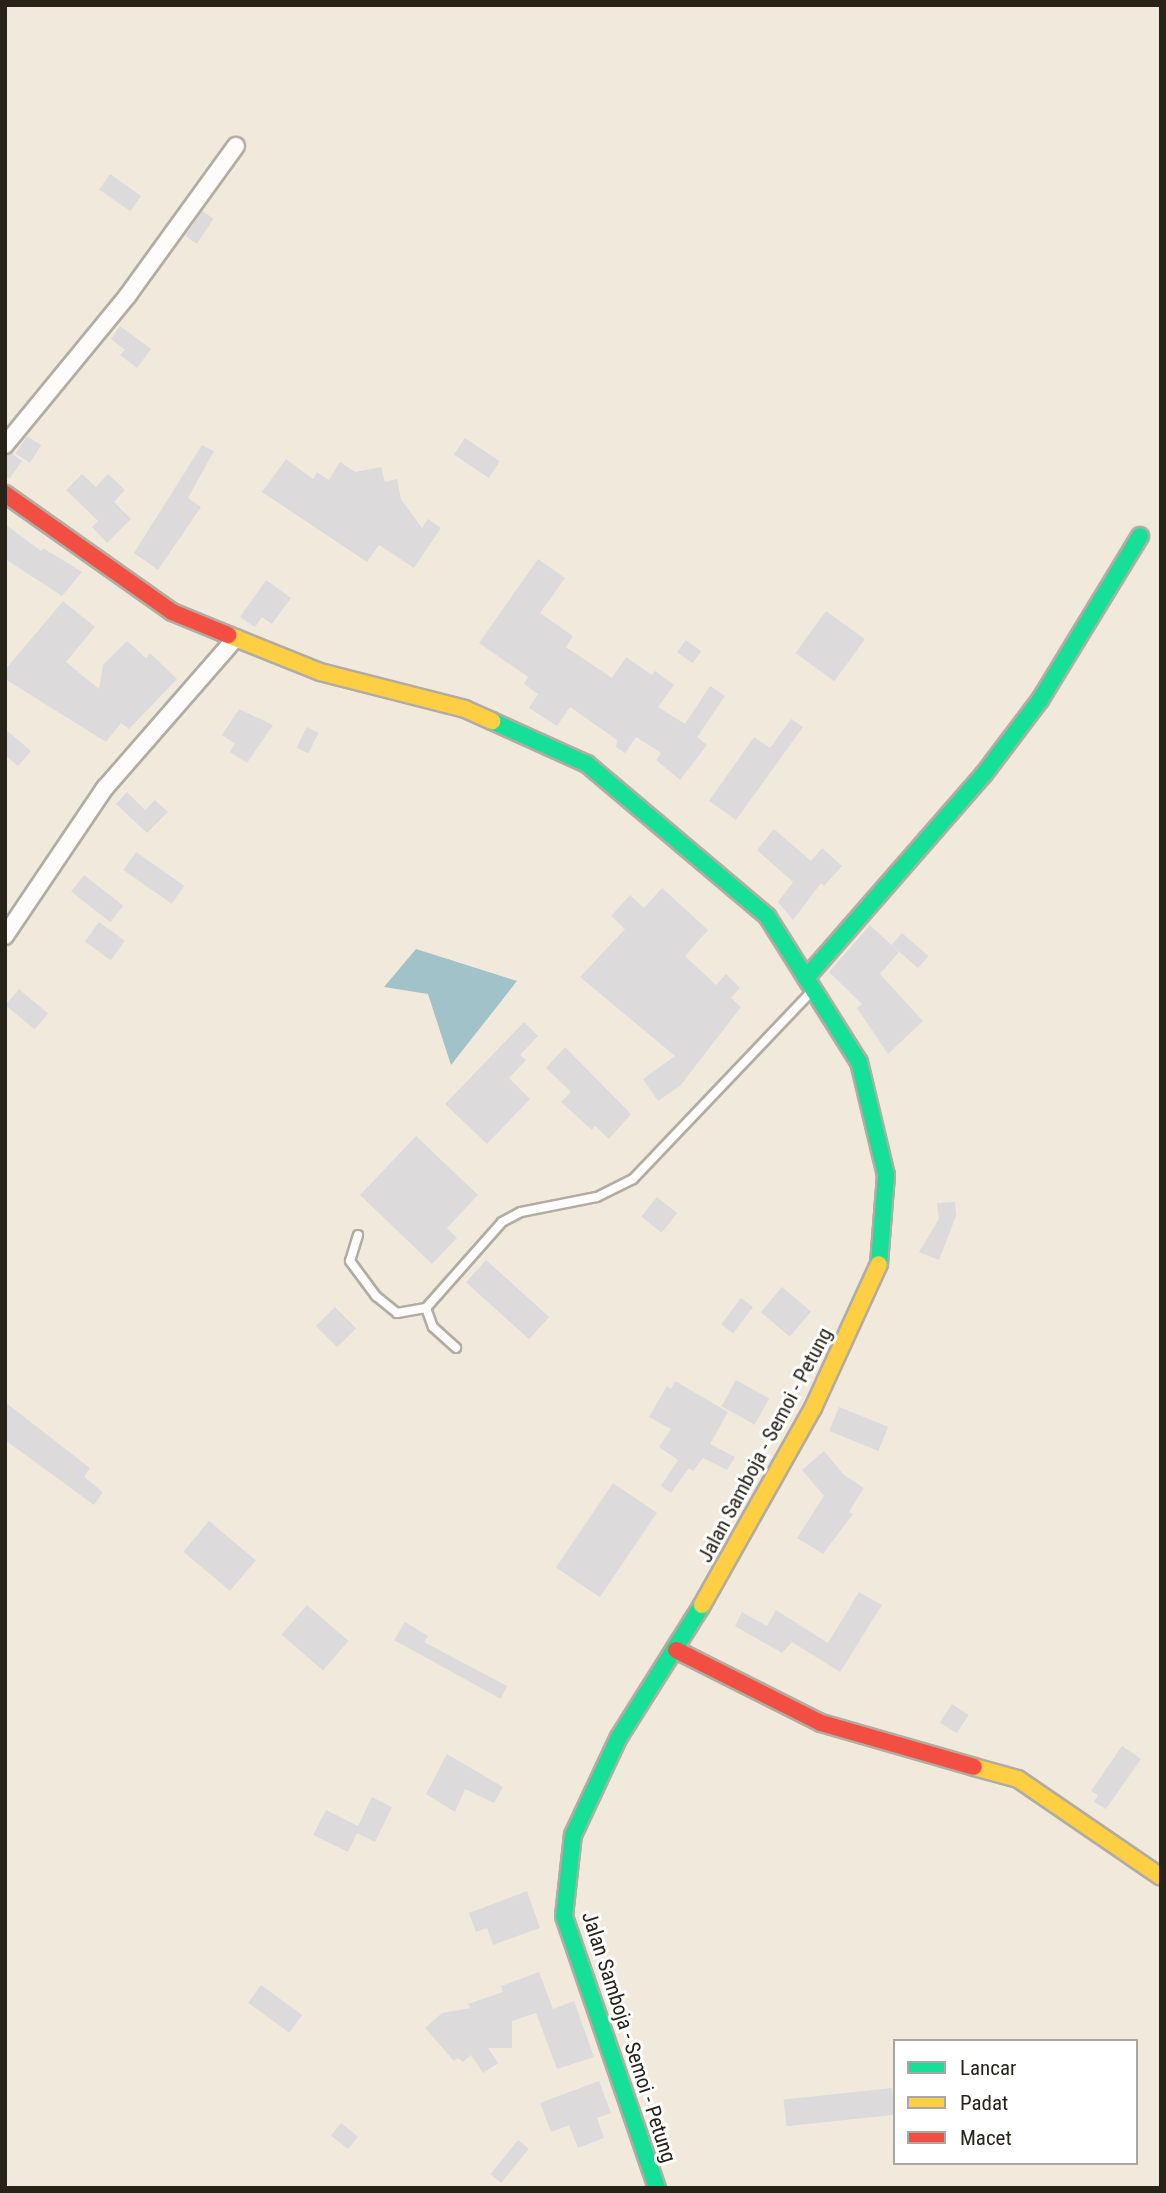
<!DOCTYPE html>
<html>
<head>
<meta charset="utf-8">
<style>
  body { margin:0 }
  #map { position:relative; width:1166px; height:2193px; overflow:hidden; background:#f1eadc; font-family:"Roboto Condensed",sans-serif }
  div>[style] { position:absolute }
  .water>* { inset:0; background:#a0c2c8 }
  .building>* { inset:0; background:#dcdadb; transform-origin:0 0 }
  .roads { filter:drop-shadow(2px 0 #b2aca2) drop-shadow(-2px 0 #b2aca2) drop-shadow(0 2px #b2aca2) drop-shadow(0 -2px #b2aca2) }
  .lane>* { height:8px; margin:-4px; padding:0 4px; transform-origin:4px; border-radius:4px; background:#fdfcfa }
  .street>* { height:16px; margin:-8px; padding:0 8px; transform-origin:8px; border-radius:8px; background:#fdfcfa }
  .fast>* { height:16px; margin:-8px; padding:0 8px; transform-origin:8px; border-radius:8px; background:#16e098 }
  .slow>* { height:16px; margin:-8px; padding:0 8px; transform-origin:8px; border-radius:8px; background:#ffcf43 }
  .jam>* { height:16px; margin:-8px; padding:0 8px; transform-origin:8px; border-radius:8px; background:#f24e42 }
  span { translate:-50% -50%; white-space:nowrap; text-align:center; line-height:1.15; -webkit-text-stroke:6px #fff; paint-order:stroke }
  .street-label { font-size:21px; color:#272319 }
  .frame { position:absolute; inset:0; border:7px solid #272319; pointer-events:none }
  .legend { position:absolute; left:893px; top:2039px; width:245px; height:126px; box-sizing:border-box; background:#fff; border:2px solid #a9a7a3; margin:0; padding:9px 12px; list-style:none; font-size:21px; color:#272319 }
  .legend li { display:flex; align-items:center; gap:14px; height:35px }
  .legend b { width:35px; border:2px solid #a9a7a3 }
</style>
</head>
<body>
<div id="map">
  <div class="water">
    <div style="clip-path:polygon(416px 949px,517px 981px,451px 1065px,428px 994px,384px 987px)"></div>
  </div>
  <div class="building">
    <div style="left:110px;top:174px;width:38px;height:19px;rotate:35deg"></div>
    <div style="left:202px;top:211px;width:14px;height:30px;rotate:34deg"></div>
    <div style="clip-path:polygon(120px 326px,151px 349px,137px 368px,120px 355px,125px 350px,111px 339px)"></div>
    <div style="left:27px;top:436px;width:17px;height:21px;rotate:33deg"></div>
    <div style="left:465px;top:438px;width:42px;height:20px;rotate:34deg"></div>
    <div style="clip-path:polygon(202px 445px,214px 451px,188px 498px,201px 507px,158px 570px,134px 553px)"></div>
    <div style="clip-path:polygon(11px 453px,22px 461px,10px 478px,5px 477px,5px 455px)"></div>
    <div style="clip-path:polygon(286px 459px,313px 479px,317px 472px,329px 480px,340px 462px,355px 472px,381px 467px,385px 482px,397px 479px,401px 499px,422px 528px,428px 519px,441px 528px,414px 568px,379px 545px,367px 562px,262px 492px)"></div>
    <div style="clip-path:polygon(82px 474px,96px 487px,108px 474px,125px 490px,114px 502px,131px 519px,107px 543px,92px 527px,98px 521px,66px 490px)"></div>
    <div style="clip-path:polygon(5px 524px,41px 551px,43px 548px,82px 572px,62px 596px,5px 559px)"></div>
    <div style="clip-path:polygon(538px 559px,565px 578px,540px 613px,573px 636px,566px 647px,612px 678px,626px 657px,652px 675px,655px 671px,674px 685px,658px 707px,685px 724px,710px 686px,725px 696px,697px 737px,707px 745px,680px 780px,656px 760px,661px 753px,636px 737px,625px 753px,616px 747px,617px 740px,570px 707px,557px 726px,529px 708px,538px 694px,524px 684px,528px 677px,479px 643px)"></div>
    <div style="clip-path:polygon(266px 580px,291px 598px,272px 624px,262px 617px,255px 627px,240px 617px)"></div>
    <div style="clip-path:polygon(63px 601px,95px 627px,66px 662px,99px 689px,103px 665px,127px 641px,146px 658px,150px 653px,177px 679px,129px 729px,121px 723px,106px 742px,5px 679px,5px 670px)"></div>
    <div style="left:826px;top:611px;width:48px;height:52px;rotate:36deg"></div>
    <div style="left:686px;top:640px;width:19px;height:15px;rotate:36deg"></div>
    <div style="clip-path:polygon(239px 709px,273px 725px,247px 763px,230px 752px,235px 744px,222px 735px)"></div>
    <div style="clip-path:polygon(791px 719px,803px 727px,736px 820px,709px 801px,754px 737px,770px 748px)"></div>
    <div style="left:307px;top:727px;width:13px;height:23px;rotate:27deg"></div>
    <div style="clip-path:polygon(5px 729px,31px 751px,18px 766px,5px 755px)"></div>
    <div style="clip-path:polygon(127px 792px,145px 810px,155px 800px,168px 812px,147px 833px,116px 804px)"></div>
    <div style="clip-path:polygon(774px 829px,811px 861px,822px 848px,842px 866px,824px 886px,821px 883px,793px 920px,778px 902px,793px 882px,757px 850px)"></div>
    <div style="left:136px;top:852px;width:59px;height:22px;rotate:35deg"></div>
    <div style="left:84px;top:875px;width:50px;height:21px;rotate:38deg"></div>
    <div style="clip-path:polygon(662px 888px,708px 930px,685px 956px,716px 985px,726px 974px,740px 988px,731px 998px,741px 1007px,680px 1086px,658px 1101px,643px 1079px,675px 1056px,580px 977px,625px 929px,611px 916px,630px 895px,644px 908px)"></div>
    <div style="left:99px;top:922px;width:32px;height:24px;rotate:36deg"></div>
    <div style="clip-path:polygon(870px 925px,899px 952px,880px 974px,923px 1021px,888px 1054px,857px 1008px,862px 1004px,829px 972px)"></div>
    <div style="left:902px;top:933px;width:35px;height:16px;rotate:41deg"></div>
    <div style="left:19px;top:989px;width:38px;height:21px;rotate:40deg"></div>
    <div style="clip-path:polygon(524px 1022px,538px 1036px,520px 1055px,526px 1060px,509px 1078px,530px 1099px,487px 1144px,445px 1104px)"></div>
    <div style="clip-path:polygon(565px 1047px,631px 1114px,609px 1139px,595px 1126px,592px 1130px,561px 1102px,571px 1092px,546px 1068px)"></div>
    <div style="clip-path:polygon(416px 1136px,478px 1195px,447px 1228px,457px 1238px,432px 1264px,360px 1195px)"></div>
    <div style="left:657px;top:1197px;width:26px;height:25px;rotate:39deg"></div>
    <div style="clip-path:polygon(955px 1202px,956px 1216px,939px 1260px,919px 1252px,939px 1219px,937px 1203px)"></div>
    <div style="left:486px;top:1260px;width:85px;height:30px;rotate:42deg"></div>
    <div style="left:782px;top:1287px;width:38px;height:33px;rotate:40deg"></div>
    <div style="left:741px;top:1298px;width:15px;height:33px;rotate:37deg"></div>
    <div style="left:335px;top:1307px;width:30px;height:27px;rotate:45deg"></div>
    <div style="left:736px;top:1380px;width:38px;height:30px;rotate:29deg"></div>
    <div style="clip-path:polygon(675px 1381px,728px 1412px,710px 1444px,735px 1457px,727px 1470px,703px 1458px,693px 1471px,689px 1468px,671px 1493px,661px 1486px,678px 1460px,659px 1447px,671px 1429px,649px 1417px,667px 1386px,671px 1389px)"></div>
    <div style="clip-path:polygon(5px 1402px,90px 1468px,84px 1477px,103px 1492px,94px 1505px,5px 1440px)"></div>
    <div style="left:839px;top:1407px;width:53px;height:26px;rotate:22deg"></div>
    <div style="clip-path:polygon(824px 1451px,844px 1475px,864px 1488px,849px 1512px,853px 1514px,823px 1554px,797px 1538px,824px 1496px,802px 1470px)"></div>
    <div style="left:613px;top:1483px;width:53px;height:102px;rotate:34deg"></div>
    <div style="left:209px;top:1521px;width:61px;height:40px;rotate:40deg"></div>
    <div style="clip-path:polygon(859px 1592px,882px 1605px,840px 1672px,792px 1642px,782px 1653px,735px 1626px,742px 1612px,767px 1626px,776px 1610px,828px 1643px)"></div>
    <div style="left:307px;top:1605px;width:55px;height:39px;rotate:41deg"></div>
    <div style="clip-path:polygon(405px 1622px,428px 1636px,424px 1642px,507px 1686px,501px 1699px,394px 1640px)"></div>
    <div style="left:952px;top:1704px;width:20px;height:22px;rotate:33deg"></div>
    <div style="clip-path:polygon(1122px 1746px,1141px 1759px,1106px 1809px,1094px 1802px,1098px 1795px,1091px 1791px)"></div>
    <div style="clip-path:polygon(447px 1754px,503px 1787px,494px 1803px,465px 1789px,455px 1812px,426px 1794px)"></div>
    <div style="clip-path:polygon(372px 1797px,392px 1807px,375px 1842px,357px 1833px,348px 1852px,313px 1835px,326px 1810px,358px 1826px)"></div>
    <div style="clip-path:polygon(527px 1891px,540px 1928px,493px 1945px,487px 1928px,476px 1932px,469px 1913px)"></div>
    <div style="clip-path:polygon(539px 1972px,553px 2009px,574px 2001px,594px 2057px,557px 2069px,536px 2013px,512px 2021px,512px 2048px,488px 2048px,498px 2063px,483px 2073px,471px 2055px,463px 2062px,458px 2058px,454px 2061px,425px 2028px,442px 2013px,470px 2008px,468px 2004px,503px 1992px,501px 1986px)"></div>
    <div style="left:261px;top:1985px;width:51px;height:22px;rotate:36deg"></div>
    <div style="clip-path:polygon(599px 2081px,611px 2113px,597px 2118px,604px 2138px,578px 2148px,569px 2125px,551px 2132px,540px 2103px)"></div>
    <div style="left:892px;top:2088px;width:27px;height:109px;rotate:84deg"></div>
    <div style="left:341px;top:2123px;width:22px;height:16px;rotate:39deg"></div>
    <div style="left:518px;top:2140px;width:14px;height:44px;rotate:39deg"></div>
  </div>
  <div class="roads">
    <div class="lane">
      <div style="left:358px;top:1235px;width:27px;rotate:107deg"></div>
      <div style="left:350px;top:1261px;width:44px;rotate:53.4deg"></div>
      <div style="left:376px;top:1296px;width:27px;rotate:39deg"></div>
      <div style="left:397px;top:1313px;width:29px;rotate:-10deg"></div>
      <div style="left:426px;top:1308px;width:115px;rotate:-48.5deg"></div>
      <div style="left:502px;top:1222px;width:21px;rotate:-28deg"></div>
      <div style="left:521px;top:1212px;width:77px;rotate:-11.2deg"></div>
      <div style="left:597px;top:1197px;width:40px;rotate:-26.6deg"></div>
      <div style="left:633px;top:1179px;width:255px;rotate:-46.4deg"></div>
      <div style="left:426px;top:1308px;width:20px;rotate:70deg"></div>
      <div style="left:433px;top:1327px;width:31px;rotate:42deg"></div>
    </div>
    <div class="street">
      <div style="left:5px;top:445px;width:194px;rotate:-50.6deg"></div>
      <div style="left:128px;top:295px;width:184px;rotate:-54.1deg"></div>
      <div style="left:5px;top:936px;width:179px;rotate:-56deg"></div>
      <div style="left:105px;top:788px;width:199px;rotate:-48.9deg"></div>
    </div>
    <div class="fast">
      <div style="left:492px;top:721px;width:104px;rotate:24.4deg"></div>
      <div style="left:587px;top:764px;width:236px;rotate:40.2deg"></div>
      <div style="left:767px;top:916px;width:173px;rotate:57.8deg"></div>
      <div style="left:859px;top:1062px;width:116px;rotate:76.6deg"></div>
      <div style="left:886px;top:1175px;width:89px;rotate:94.5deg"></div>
      <div style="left:806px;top:978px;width:271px;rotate:-48.9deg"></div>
      <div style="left:984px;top:774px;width:93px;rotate:-52.9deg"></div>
      <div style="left:1040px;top:700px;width:192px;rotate:-58.6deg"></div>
      <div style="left:657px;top:2188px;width:287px;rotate:-108.9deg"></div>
      <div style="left:564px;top:1916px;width:81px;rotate:-83.7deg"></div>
      <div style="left:573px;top:1835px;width:108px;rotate:-64.9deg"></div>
      <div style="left:619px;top:1737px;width:156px;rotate:-57.8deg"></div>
    </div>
    <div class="slow">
      <div style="left:228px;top:635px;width:99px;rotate:21.9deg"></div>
      <div style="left:320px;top:672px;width:150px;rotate:14.3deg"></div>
      <div style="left:465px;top:709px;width:30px;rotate:24deg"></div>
      <div style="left:702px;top:1605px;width:226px;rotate:-60.6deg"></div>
      <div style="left:813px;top:1408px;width:158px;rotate:-65.4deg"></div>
      <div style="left:974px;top:1767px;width:46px;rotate:15.3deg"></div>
      <div style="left:1018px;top:1779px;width:173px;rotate:34.4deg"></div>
    </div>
    <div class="jam">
      <div style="left:5px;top:494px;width:204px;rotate:35.2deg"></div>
      <div style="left:172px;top:612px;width:61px;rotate:22.3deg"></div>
      <div style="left:676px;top:1650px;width:162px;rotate:26.7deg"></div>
      <div style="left:821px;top:1723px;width:159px;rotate:16deg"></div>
    </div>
  </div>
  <div class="street-label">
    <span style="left:765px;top:1445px;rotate:-62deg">Jalan Samboja - Semoi - Petung</span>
    <span style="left:629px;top:2037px;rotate:72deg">Jalan Samboja - Semoi - Petung</span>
  </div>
  <div class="frame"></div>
  <ul class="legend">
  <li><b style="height:9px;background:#16e098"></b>Lancar</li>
  <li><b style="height:9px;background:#ffcf43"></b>Padat</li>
  <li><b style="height:9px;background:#f24e42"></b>Macet</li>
  </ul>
</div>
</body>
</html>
